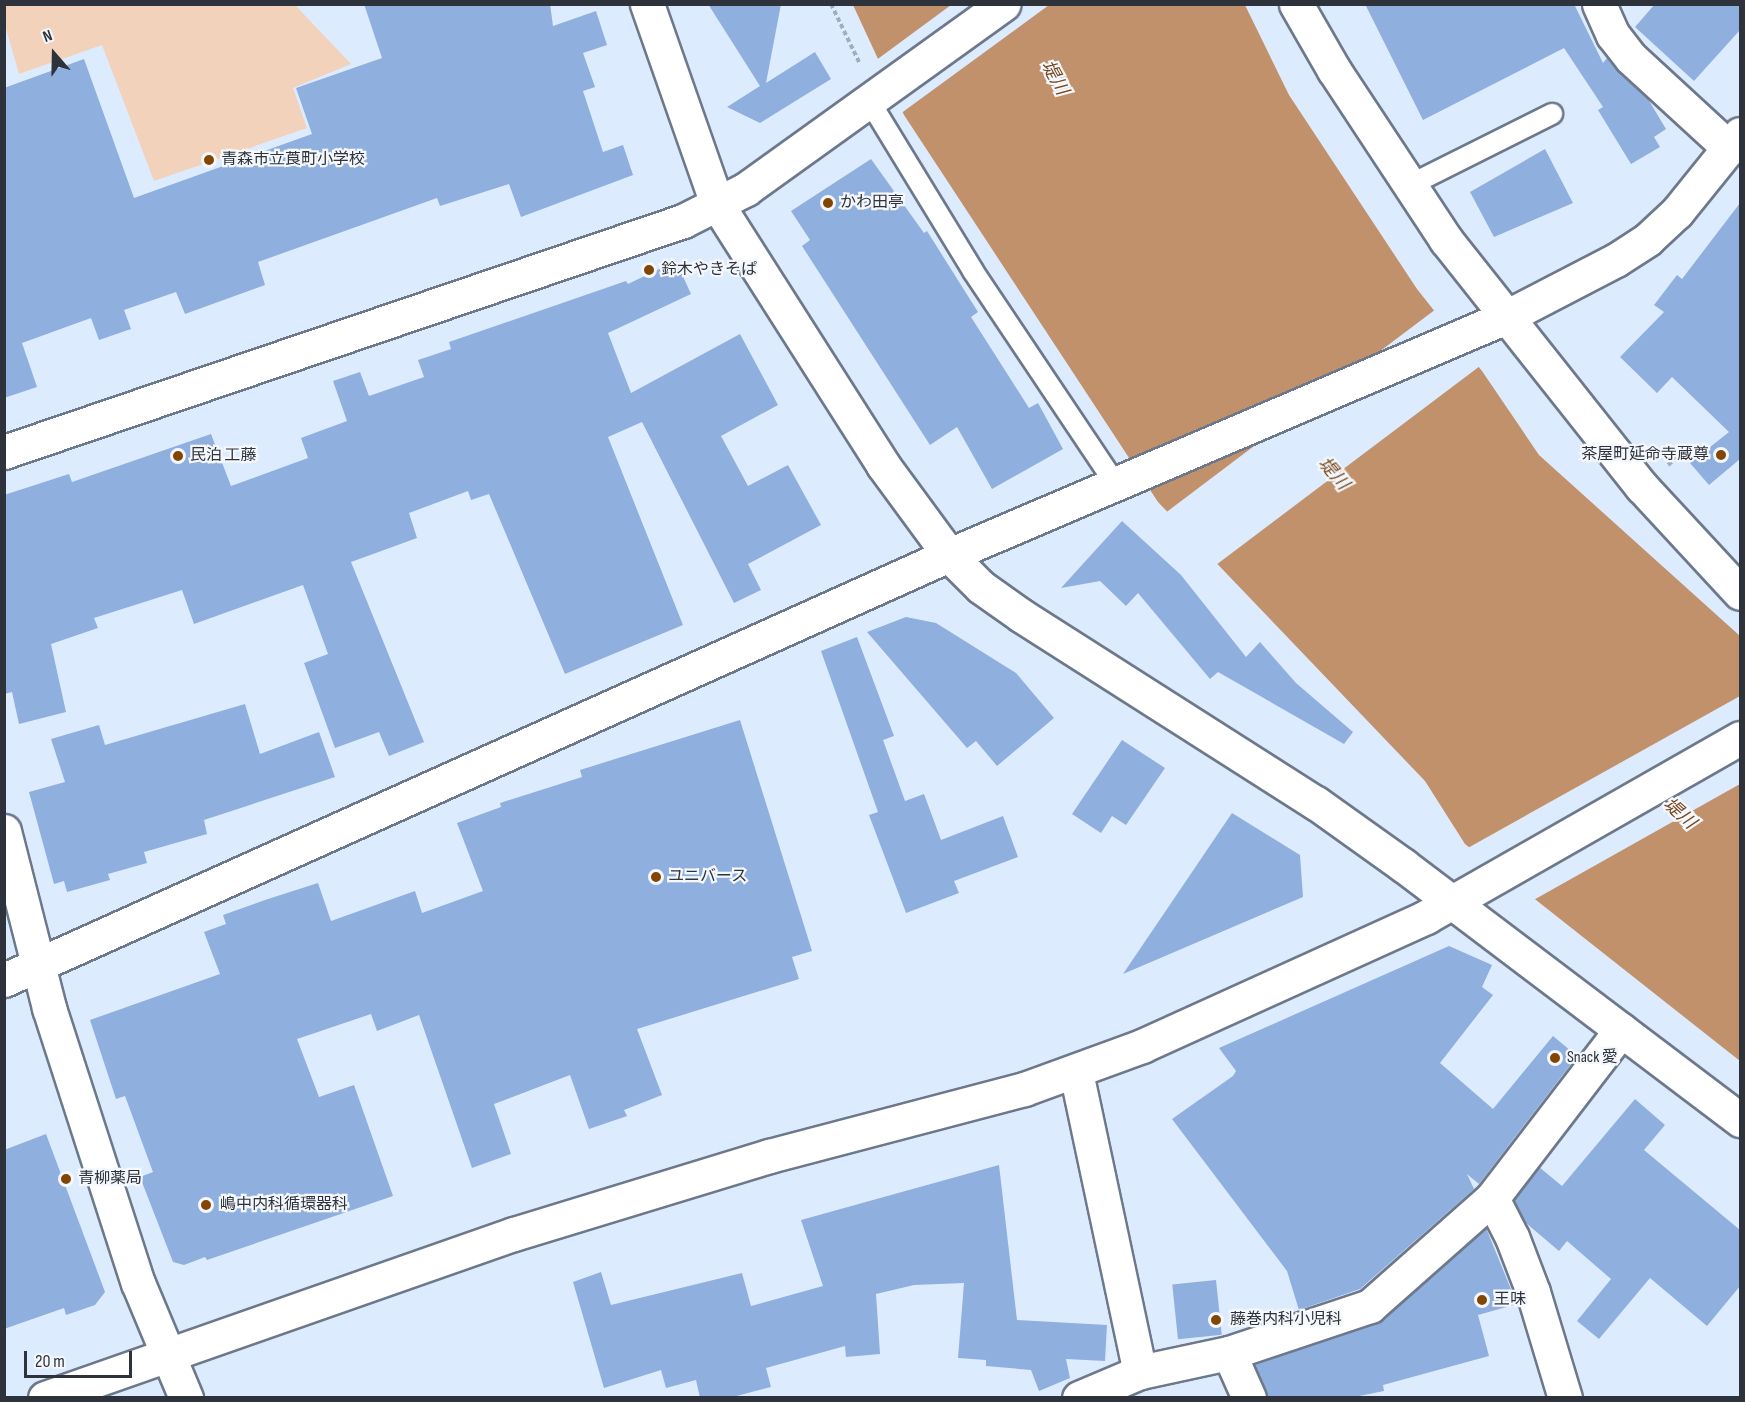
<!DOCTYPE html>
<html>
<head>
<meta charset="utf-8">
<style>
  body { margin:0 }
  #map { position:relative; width:1745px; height:1402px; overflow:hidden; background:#ddebff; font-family:"Sofia Sans Condensed","Noto Sans JP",sans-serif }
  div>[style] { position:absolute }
  .green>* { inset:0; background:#f2d2ba }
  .water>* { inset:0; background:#c1916c }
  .pier>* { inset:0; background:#ddebff; transform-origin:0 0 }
  .building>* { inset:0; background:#8fafde; transform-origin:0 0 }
  .path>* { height:4px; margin-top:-2px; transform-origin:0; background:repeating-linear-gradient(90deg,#a1acbc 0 4.5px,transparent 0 7.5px) }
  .roads { filter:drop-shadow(2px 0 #6d798b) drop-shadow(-2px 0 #6d798b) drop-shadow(0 2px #6d798b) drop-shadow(0 -2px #6d798b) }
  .lane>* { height:20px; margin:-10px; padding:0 10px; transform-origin:10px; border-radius:10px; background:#fff }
  .street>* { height:33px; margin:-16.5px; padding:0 16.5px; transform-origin:16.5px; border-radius:16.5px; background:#fff }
  .secondary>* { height:33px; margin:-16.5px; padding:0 16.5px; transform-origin:16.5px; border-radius:16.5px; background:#fff }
  .dots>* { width:16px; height:16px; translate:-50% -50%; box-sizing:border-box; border:3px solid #f4f7fb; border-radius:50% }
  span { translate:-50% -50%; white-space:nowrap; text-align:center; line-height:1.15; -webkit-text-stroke:4.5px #f4f7fb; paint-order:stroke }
  .poi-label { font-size:16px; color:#2e333b }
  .left { translate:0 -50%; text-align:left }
  .right { translate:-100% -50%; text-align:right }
  .water-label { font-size:18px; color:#76471d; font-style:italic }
  .frame { position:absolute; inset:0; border:6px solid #2e333b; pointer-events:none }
  .north { position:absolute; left:24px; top:24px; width:60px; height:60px; -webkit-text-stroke:4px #f4f7fb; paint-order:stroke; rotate:340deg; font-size:16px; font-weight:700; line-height:24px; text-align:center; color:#2e333b }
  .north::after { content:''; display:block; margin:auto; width:21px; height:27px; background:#2e333b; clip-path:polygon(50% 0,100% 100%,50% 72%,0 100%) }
  .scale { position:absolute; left:24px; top:1351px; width:108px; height:27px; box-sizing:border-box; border:3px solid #2e333b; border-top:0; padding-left:8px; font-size:18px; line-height:21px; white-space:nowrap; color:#2e333b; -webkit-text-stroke:4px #f4f7fb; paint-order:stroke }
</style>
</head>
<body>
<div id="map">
  <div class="green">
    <div style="clip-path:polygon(5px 4px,295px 5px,351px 64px,293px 88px,307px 128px,154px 181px,102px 45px,19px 74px,5px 25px)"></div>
  </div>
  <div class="water">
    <div style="clip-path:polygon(853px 5px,1245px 5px,1289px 95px,1417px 289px,1482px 371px,1539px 455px,1740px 636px,1740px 1061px,1465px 844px,1425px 781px,1158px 502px,904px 115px)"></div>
  </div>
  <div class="pier">
    <div style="clip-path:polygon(951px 5px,1049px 5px,900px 114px,875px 61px)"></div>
    <div style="left:1436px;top:309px;width:72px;height:348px;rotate:53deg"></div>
    <div style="clip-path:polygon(1740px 696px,1740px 784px,1530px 902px,1466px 849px)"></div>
  </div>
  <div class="building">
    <div style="clip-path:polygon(364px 4px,550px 4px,553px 26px,596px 11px,607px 45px,583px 53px,595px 87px,583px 91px,603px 152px,623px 145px,633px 175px,521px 217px,509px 184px,440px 206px,437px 198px,258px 262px,265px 285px,185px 314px,176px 292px,124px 310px,131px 329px,99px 340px,91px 318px,22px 343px,37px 387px,4px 398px,4px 88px,84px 59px,134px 198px,312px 134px,296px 88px,382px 58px)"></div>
    <div style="clip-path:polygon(708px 4px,781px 4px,766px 83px,815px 52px,831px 79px,760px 123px,727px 107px,760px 86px)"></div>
    <div style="clip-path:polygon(1365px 4px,1574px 4px,1603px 63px,1607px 58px,1648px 99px,1666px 129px,1654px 137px,1660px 147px,1631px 164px,1598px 110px,1603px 107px,1564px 48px,1423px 120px)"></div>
    <div style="clip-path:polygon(1655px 4px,1740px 4px,1740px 30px,1694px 81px,1635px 27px)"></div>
    <div style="clip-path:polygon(1545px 149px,1573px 203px,1494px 237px,1470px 192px)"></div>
    <div style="clip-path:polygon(871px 159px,924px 233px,927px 231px,978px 312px,971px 317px,1029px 408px,1038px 403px,1063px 449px,992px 489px,957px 427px,930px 445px,802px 246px,810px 240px,791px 211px)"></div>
    <div style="clip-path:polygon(1740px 203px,1740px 459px,1709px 485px,1690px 463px,1729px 432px,1672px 377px,1657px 393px,1620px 357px,1664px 312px,1654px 305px,1677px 275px,1682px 279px)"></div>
    <div style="clip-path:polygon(676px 261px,691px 294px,608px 333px,631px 393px,740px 334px,778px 405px,721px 436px,748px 486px,788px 465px,821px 525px,748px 564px,761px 590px,734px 603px,642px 422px,608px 437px,683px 625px,565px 674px,489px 494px,471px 500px,468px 491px,409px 513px,417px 538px,351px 562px,424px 742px,389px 756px,379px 732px,335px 748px,304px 663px,328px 654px,303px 585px,194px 624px,182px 590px,94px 618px,98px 628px,51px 644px,66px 712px,19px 724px,12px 692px,4px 694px,4px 495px,69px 474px,72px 482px,211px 434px,231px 486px,308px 458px,301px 438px,347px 421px,333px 381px,360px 372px,369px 396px,424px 377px,418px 360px,451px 349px,449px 342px,626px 281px,628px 284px)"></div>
    <div style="clip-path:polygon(1122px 521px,1181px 575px,1246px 657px,1260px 642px,1296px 683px,1353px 732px,1344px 744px,1218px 672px,1210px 679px,1138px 593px,1126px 606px,1100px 581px,1061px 588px)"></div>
    <div style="clip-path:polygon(906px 617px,936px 623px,1016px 673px,1054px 718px,997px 766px,976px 741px,967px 748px,867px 632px)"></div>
    <div style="clip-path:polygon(857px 637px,894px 736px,883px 740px,905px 801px,924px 794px,941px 840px,1003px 816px,1018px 857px,954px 881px,959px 893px,906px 913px,869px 815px,878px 812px,821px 651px)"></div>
    <div style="clip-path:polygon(245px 704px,260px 754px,319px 732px,335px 777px,204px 820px,207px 834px,144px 852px,147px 863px,108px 874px,110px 880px,67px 892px,64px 881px,54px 884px,29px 792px,65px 782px,51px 739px,99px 725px,105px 745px)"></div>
    <div style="clip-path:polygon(740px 720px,812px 951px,792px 957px,799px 979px,637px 1029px,662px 1095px,624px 1110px,627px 1116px,589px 1129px,570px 1075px,494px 1104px,511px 1154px,472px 1168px,419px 1015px,377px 1031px,371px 1014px,297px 1039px,319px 1097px,354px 1085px,393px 1196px,207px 1260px,205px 1257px,184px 1265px,173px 1262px,140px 1177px,153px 1172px,125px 1096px,116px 1099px,90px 1020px,220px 974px,204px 932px,226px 924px,223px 915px,265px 900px,318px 883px,331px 921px,415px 891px,422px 913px,483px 891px,457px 823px,501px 807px,500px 803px,582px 777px,580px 770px)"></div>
    <div style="clip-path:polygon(1122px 740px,1165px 768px,1126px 825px,1112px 816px,1101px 833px,1072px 814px)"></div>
    <div style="clip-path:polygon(1232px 813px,1300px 855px,1303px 897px,1123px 974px)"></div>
    <div style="clip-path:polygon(1449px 946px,1492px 965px,1482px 987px,1493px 995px,1440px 1063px,1493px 1109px,1553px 1036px,1577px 1056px,1479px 1184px,1467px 1174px,1474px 1189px,1360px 1289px,1299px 1310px,1287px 1271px,1172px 1119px,1233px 1076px,1236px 1071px,1219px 1048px)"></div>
    <div style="clip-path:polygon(1635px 1099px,1665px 1125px,1644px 1150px,1740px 1230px,1740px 1286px,1707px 1326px,1650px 1278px,1599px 1339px,1577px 1321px,1611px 1279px,1567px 1241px,1559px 1251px,1526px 1223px,1514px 1200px,1539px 1167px,1562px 1186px)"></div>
    <div style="clip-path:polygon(46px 1134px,105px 1292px,95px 1305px,66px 1315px,64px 1308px,4px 1329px,4px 1150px)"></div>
    <div style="clip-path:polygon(999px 1165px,1017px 1320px,1107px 1325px,1105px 1361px,1066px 1359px,1070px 1378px,1039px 1391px,1031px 1370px,986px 1366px,986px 1360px,958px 1358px,964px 1283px,914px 1285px,876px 1294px,880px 1354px,846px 1357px,845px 1346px,766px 1368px,771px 1387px,729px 1398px,700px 1398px,696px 1380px,666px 1388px,661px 1370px,604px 1388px,573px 1282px,601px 1272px,611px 1305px,742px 1273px,751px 1306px,823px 1286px,801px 1220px)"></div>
    <div style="clip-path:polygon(1486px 1228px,1517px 1304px,1478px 1315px,1489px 1356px,1383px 1385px,1384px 1391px,1349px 1398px,1267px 1398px,1255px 1365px,1382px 1320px)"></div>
    <div style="left:1216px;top:1280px;width:55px;height:44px;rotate:84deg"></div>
  </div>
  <div class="path">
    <div style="left:831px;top:4px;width:67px;rotate:64.2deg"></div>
    <div style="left:1668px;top:465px;width:23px;rotate:-40deg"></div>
  </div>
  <div class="roads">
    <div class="lane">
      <div style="left:870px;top:102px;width:198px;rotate:58.6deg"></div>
      <div style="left:973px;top:271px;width:255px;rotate:56.2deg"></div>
      <div style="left:1410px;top:185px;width:159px;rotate:-26.6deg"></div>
    </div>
    <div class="street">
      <div style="left:1296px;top:4px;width:76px;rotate:60.1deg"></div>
      <div style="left:1334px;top:70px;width:204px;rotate:56.6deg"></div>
      <div style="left:1446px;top:240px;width:315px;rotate:51.6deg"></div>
      <div style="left:1642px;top:487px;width:144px;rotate:47.2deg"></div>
      <div style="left:1599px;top:4px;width:34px;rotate:66deg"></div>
      <div style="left:1613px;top:35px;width:29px;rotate:52deg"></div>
      <div style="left:1631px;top:58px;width:134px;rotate:42.6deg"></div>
      <div style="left:1076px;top:1072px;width:307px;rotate:78deg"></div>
      <div style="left:1492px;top:1198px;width:44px;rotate:62.9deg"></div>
      <div style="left:1512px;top:1237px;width:59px;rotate:69.1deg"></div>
      <div style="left:1533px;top:1292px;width:111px;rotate:73.2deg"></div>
      <div style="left:1229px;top:1353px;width:49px;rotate:66deg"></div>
      <div style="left:1079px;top:1398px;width:66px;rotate:-23.1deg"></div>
      <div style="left:1140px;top:1372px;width:91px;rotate:-12.1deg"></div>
      <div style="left:1229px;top:1353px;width:149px;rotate:-18.4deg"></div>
      <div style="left:1370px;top:1306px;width:163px;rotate:-41.5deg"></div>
      <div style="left:1492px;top:1198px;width:212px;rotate:-52.5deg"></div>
    </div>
    <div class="secondary">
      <div style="left:647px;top:4px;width:212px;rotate:70.7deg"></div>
      <div style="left:717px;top:204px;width:309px;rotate:57.5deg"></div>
      <div style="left:883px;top:465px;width:112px;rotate:53.7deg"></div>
      <div style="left:949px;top:555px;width:45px;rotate:45deg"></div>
      <div style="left:981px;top:587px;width:50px;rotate:35.3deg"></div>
      <div style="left:1022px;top:616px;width:348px;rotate:32.5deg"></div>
      <div style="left:1316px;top:803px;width:107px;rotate:35.5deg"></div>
      <div style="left:1403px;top:865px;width:423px;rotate:37.1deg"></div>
      <div style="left:4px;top:452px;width:717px;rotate:-18.79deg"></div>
      <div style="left:683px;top:221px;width:71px;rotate:-26.9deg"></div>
      <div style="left:746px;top:189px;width:317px;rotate:-35.7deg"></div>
      <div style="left:4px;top:831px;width:183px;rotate:75.7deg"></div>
      <div style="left:49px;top:1008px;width:289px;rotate:72.1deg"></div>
      <div style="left:138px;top:1283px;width:125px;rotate:67.3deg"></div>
      <div style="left:4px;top:980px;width:1036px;rotate:-24.22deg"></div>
      <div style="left:949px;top:555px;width:606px;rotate:-23.14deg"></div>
      <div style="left:1506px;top:317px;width:124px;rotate:-27.4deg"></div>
      <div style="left:1616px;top:260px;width:38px;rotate:-33deg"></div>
      <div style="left:1648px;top:239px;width:40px;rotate:-43deg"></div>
      <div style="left:1677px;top:212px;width:100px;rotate:-51.1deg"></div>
      <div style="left:45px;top:1398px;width:497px;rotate:-19.3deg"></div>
      <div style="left:514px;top:1234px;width:267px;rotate:-17deg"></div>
      <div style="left:769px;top:1156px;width:264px;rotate:-14.7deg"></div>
      <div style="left:1024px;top:1089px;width:126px;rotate:-20deg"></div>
      <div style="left:1142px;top:1046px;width:312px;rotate:-24.4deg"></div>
      <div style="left:1426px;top:917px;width:361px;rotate:-29.7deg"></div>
    </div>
  </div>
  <div class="dots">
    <div style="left:209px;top:160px;background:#834602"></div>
    <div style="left:828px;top:203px;background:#834602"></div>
    <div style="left:649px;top:270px;background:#834602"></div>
    <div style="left:1721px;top:455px;background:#834602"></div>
    <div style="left:178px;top:456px;background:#834602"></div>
    <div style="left:656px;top:877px;background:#834602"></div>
    <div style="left:1555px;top:1058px;background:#834602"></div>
    <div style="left:66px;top:1179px;background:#834602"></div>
    <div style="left:206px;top:1205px;background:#834602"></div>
    <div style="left:1482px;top:1300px;background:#834602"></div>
    <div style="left:1216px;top:1320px;background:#834602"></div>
  </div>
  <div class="poi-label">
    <span class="left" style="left:221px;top:160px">青森市立莨町小学校</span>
    <span class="left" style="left:840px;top:203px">かわ田亭</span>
    <span class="left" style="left:661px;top:270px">鈴木やきそぱ</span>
    <span class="right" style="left:1709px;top:455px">茶屋町延命寺蔵尊</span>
    <span class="left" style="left:190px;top:456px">民泊 工藤</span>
    <span class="left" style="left:668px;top:877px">ユニバース</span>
    <span class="left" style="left:1567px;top:1058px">Snack 愛</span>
    <span class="left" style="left:78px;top:1179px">青柳薬局</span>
    <span class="left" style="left:220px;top:1205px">嶋中内科循環器科</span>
    <span class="left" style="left:1494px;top:1300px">王味</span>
    <span class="left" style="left:1230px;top:1320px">藤巻内科小児科</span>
  </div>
  <div class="water-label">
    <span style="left:1054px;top:78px;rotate:61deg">堤川</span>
    <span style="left:1333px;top:474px;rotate:49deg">堤川</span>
    <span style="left:1679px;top:814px;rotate:42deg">堤川</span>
  </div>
  <div class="frame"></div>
  <div class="north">N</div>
  <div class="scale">20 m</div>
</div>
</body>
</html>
